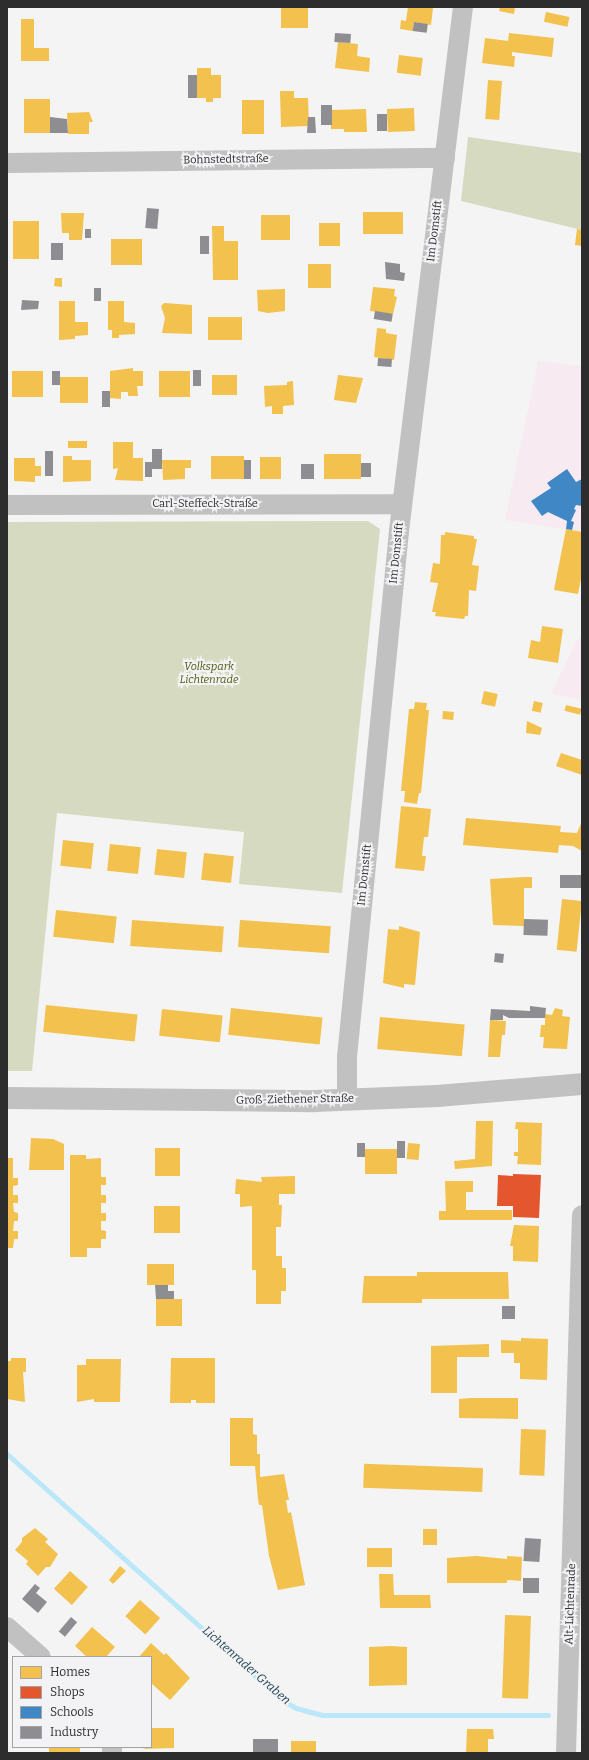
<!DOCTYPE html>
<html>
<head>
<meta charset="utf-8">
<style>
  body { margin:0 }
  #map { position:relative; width:589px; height:1760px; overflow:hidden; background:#f4f4f4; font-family:Bitter,serif }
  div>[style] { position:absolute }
  .education>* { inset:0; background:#f7eaf0 }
  .green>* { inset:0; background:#d6dac0 }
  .homes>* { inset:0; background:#f2c14e; transform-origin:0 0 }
  .shops>* { inset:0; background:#e4572e }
  .schools>* { inset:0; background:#3f88c5 }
  .industry>* { inset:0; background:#8d8d92; transform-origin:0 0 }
  .stream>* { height:5px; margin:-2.5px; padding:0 2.5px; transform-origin:2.5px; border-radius:2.5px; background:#bbe8f8 }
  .minor>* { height:20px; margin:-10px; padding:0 10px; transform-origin:10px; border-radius:10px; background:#c1c1c2 }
  .tertiary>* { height:22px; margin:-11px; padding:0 11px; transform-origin:11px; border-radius:11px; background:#c1c1c2 }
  span { translate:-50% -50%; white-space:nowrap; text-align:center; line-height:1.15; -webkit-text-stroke:4px #f3f3f5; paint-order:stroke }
  .street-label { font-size:11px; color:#2d2d2e }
  .park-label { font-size:11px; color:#535c11; font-style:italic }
  .water-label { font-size:12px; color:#1c424e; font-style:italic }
  .frame { position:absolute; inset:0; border:8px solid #2d2d2e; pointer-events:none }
  .legend { position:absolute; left:12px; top:1656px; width:140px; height:92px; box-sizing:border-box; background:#f3f3f5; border:1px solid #a4a4a5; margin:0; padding:5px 7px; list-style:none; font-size:12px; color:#2d2d2e }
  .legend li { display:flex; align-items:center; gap:8px; height:20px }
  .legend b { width:20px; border:1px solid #a4a4a5 }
</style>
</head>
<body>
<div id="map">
  <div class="education">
    <div style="clip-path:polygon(538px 361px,582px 366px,582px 532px,505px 520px)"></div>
    <div style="clip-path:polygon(579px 636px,582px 638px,582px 700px,551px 694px)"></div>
  </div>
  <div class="green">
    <div style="clip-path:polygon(468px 137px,581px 153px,582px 230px,461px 201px)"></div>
    <div style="clip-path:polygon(368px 521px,380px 529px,342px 893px,239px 884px,244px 832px,57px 813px,32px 1071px,7px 1071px,7px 522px)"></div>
  </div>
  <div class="homes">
    <div style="clip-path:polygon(408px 7px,437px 7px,433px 8px,431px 25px,414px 22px,413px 31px,400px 29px,401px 20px,406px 21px)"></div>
    <div style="clip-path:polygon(500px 7px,515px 7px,514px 14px,499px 11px)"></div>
    <div style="left:281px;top:8px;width:27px;height:20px"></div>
    <div style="left:546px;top:12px;width:24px;height:10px;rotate:12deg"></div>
    <div style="clip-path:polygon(21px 19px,34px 19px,34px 48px,49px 48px,49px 61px,21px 61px)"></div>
    <div style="clip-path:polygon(509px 33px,554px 38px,552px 57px,512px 52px,512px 56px,515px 56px,514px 67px,482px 63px,485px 38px,508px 41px)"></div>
    <div style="clip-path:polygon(338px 42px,358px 44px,357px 56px,370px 58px,369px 72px,335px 68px)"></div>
    <div style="left:399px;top:55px;width:24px;height:18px;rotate:7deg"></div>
    <div style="clip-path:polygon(197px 68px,211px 68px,211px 75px,221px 75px,221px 98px,213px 98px,213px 102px,206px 102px,206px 98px,197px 98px)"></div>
    <div style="left:488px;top:80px;width:14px;height:39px;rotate:4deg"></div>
    <div style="clip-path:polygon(280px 91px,294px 91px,294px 98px,308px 98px,309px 126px,281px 127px)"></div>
    <div style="left:24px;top:99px;width:26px;height:34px"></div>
    <div style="left:242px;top:100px;width:22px;height:34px"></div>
    <div style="left:414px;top:108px;width:23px;height:27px;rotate:88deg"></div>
    <div style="clip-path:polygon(366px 109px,367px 132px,344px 132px,344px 129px,331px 129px,331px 110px)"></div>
    <div style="clip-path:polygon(89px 112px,93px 122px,89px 122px,89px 134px,68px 134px,67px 113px)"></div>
    <div style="left:403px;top:212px;width:22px;height:40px;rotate:90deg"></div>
    <div style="clip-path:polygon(61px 213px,84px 213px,82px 240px,69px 240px,69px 233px,62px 233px)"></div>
    <div style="left:261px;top:215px;width:29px;height:25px"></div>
    <div style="left:13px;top:221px;width:26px;height:38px"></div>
    <div style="left:319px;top:223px;width:21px;height:23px"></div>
    <div style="clip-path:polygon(212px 226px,224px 226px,224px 241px,238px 241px,238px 280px,213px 280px)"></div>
    <div style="clip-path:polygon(577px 229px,582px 230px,582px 246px,575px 245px)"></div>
    <div style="left:142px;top:239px;width:26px;height:31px;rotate:90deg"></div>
    <div style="left:331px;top:264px;width:24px;height:23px;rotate:90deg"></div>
    <div style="clip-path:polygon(55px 278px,62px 278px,62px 287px,54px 286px)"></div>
    <div style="clip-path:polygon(373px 287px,395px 289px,394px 296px,397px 297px,393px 314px,370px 311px)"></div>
    <div style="clip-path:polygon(285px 289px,285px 311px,268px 313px,258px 311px,257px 290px)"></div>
    <div style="clip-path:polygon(59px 301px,75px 301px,75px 322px,88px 322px,88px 335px,75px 336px,75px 339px,59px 340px)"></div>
    <div style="clip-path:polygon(108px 301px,124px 301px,124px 322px,135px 323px,135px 334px,119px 335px,119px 338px,112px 338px,112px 330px,108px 330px)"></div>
    <div style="clip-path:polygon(164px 303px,192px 305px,192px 334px,162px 333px,165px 318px,161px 306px)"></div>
    <div style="left:208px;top:317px;width:34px;height:23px"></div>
    <div style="clip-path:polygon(377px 328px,386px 329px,386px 333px,397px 335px,394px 360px,374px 357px)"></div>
    <div style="clip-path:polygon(133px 368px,133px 371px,143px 371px,143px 386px,137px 386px,138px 396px,128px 396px,128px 392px,121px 392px,121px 399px,110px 398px,110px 371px)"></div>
    <div style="left:12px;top:371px;width:31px;height:26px"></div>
    <div style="left:159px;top:371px;width:31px;height:26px"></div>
    <div style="left:212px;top:375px;width:25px;height:20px"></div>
    <div style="clip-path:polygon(338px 375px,363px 378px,356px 403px,334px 400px)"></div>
    <div style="left:60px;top:377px;width:28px;height:26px"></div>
    <div style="clip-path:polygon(293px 381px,294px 405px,283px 406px,283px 414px,272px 414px,272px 406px,265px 407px,264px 386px,287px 385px,287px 382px)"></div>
    <div style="left:68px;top:441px;width:19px;height:7px"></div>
    <div style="clip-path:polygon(113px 442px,133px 442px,133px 458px,143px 458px,143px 481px,115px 480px,118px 468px,113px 469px)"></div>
    <div style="left:324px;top:454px;width:37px;height:25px"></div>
    <div style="clip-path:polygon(63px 456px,72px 456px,72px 460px,91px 460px,91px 481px,63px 482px)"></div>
    <div style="left:211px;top:456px;width:33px;height:23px"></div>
    <div style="left:260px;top:457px;width:21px;height:22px"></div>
    <div style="clip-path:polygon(14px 458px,35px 458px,35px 466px,41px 466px,41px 476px,35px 476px,35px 482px,14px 481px)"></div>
    <div style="clip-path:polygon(162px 460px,191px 460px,191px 468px,185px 468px,185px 479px,163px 480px)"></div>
    <div style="clip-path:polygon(566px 529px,582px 532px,582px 574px,578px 594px,554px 590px)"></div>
    <div style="clip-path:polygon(445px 532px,474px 536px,474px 539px,477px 539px,472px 565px,479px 566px,476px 591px,469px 590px,468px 616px,465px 616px,464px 619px,435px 616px,436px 612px,432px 612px,438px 583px,430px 582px,433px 563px,440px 564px,441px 535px,445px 535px)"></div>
    <div style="clip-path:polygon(542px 626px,563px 629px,558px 663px,528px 658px,531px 640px,540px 642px)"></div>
    <div style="left:484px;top:691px;width:14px;height:13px;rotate:12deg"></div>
    <div style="left:534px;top:701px;width:9px;height:10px;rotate:13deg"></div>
    <div style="clip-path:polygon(415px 702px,427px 703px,426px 710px,429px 710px,421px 793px,419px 793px,417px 804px,404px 802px,405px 791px,401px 791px,409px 709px,414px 709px)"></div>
    <div style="left:566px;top:705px;width:16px;height:6px;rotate:14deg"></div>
    <div style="left:443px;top:711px;width:11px;height:8px;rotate:5deg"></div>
    <div style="clip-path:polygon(527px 721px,542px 728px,540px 735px,526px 733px)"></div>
    <div style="clip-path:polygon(561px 753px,582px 760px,582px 775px,556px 766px)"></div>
    <div style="clip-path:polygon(401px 806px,431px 809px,428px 837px,424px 837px,422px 856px,426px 856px,424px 871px,395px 868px)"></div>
    <div style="clip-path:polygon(466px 818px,561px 826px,560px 832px,577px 833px,582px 821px,582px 851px,573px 846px,559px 845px,558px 853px,463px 845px)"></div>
    <div style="left:63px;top:840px;width:31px;height:26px;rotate:6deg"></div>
    <div style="left:110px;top:844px;width:31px;height:27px;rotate:6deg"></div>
    <div style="left:157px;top:849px;width:30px;height:26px;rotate:6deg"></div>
    <div style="left:204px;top:853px;width:30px;height:27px;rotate:6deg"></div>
    <div style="clip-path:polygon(524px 877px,532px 877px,532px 888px,524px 888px,524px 926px,493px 925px,490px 879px)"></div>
    <div style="left:562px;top:899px;width:20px;height:51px;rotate:6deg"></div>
    <div style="left:56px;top:910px;width:61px;height:27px;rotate:6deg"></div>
    <div style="left:132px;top:920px;width:92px;height:26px;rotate:4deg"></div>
    <div style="left:240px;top:920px;width:91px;height:27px;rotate:4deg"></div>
    <div style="clip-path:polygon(399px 926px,420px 932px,415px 985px,404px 984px,404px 988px,383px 983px,388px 929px,399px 930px)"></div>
    <div style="left:46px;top:1005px;width:92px;height:27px;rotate:6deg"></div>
    <div style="left:231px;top:1008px;width:92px;height:27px;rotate:6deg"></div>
    <div style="clip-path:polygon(555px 1008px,563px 1010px,562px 1016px,570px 1017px,567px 1049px,543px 1048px,544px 1037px,540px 1037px,541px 1025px,545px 1025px,545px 1014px,552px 1015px)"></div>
    <div style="left:162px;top:1009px;width:61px;height:27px;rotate:6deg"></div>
    <div style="left:380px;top:1017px;width:85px;height:32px;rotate:5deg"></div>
    <div style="clip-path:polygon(490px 1020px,506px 1021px,505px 1035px,502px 1035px,500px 1057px,488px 1057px)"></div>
    <div style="clip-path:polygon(476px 1121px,493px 1121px,492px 1166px,455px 1169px,454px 1161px,475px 1159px)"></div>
    <div style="clip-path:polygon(516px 1122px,542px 1123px,541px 1165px,517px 1164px,518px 1156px,514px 1156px,514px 1152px,518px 1152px,518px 1129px,515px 1129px)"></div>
    <div style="clip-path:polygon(31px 1138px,53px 1139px,64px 1144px,64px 1170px,29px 1170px)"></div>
    <div style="left:408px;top:1143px;width:12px;height:16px;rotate:5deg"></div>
    <div style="left:155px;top:1148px;width:25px;height:28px"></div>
    <div style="left:365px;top:1149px;width:32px;height:25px"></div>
    <div style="clip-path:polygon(70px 1155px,86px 1155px,86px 1159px,101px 1158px,101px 1177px,106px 1177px,106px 1185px,101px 1185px,101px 1195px,106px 1195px,106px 1203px,101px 1203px,101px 1213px,106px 1213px,106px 1221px,101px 1221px,101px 1230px,106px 1231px,106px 1239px,101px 1239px,101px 1248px,87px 1248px,87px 1257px,70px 1257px)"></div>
    <div style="clip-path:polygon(7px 1158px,13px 1158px,13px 1178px,18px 1178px,18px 1185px,13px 1186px,13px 1195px,18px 1195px,18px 1203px,13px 1203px,14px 1212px,18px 1213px,18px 1221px,14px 1221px,13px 1231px,18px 1231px,18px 1239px,14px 1239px,13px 1248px,7px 1248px)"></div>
    <div style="clip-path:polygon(295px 1176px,295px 1194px,279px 1194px,279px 1205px,282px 1205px,281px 1227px,276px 1227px,276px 1256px,282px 1256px,282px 1268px,286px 1268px,286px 1291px,281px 1291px,281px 1304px,256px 1304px,256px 1270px,252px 1270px,252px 1206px,240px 1207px,240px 1194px,235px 1194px,236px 1179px,262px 1182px,261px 1177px)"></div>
    <div style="clip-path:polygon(445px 1181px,473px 1181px,473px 1192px,466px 1192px,466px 1210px,512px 1210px,512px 1220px,439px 1220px,439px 1211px,446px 1211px)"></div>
    <div style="left:154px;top:1206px;width:26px;height:27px"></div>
    <div style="clip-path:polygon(514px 1225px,539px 1226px,538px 1262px,513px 1261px,513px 1246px,510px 1246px)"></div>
    <div style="left:147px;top:1264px;width:27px;height:21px"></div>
    <div style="clip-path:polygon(417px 1272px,508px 1272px,509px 1299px,422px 1299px,422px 1303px,362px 1303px,364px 1276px,417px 1276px)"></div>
    <div style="left:156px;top:1299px;width:26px;height:27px"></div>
    <div style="clip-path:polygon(521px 1338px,548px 1339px,547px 1380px,520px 1379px,520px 1363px,514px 1363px,514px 1353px,501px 1353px,501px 1340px,521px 1341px)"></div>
    <div style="clip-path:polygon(489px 1344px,489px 1357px,457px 1357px,457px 1393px,431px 1393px,431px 1346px)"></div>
    <div style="clip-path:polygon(11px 1358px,26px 1358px,26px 1372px,23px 1372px,25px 1402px,7px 1399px,7px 1361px,11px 1361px)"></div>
    <div style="clip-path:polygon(171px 1358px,215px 1358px,215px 1403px,196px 1403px,196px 1400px,191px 1400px,191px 1403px,170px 1403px)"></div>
    <div style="clip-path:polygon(86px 1359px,121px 1359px,120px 1402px,94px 1402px,94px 1399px,77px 1402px,77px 1365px,86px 1365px)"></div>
    <div style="clip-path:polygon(471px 1398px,518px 1398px,518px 1419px,459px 1418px,459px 1399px)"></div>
    <div style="clip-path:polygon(230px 1418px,253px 1418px,253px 1434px,257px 1435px,257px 1454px,260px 1454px,260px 1477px,284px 1474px,289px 1500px,286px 1500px,288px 1513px,291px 1512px,305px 1585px,278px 1590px,269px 1556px,262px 1505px,259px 1505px,258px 1499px,255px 1466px,230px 1466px)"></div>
    <div style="left:521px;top:1429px;width:25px;height:46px;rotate:2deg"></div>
    <div style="left:483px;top:1468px;width:24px;height:119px;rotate:92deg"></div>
    <div style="clip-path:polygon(35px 1528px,48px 1539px,45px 1542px,58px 1554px,50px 1567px,46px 1567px,38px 1576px,26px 1564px,28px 1561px,15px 1550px,22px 1542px,22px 1538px)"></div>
    <div style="left:423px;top:1529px;width:14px;height:16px"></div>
    <div style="left:392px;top:1548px;width:19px;height:25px;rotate:90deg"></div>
    <div style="clip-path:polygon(476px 1556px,507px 1559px,507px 1556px,522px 1557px,521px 1581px,507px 1580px,507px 1583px,447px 1583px,447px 1558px)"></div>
    <div style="clip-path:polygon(120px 1566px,126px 1571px,113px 1584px,109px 1580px)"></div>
    <div style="left:70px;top:1571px;width:24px;height:24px;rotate:42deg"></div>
    <div style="clip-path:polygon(379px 1574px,393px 1574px,394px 1595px,430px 1595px,431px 1608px,380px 1608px)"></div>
    <div style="left:140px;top:1600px;width:27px;height:22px;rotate:42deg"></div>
    <div style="left:505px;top:1615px;width:26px;height:83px;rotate:2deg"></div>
    <div style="clip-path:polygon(92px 1627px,115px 1647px,106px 1657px,87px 1657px,75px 1646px)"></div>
    <div style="clip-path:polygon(151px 1643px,164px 1655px,166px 1653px,190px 1678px,170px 1700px,151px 1683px,151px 1657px,139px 1657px)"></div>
    <div style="clip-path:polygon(391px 1646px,407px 1647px,407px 1685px,369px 1686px,369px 1647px)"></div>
    <div style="clip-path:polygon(151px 1728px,174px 1728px,174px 1748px,142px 1749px,151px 1747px)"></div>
    <div style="clip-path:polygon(467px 1729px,493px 1729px,494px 1739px,488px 1739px,488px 1753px,466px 1753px)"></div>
    <div style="left:291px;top:1741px;width:25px;height:12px"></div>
    <div style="left:49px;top:1747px;width:31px;height:6px"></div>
  </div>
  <div class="shops">
    <div style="clip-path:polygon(513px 1174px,541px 1175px,539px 1218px,513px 1217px,513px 1206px,497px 1206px,498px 1175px,513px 1176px)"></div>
  </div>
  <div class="schools">
    <div style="clip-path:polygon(567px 469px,576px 482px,582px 479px,582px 506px,576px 505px,574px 509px,576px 510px,571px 521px,574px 522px,572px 530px,566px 529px,567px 521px,548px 512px,542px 516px,531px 501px,551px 488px,547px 483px)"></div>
  </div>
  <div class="industry">
    <div style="left:414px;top:22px;width:14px;height:9px;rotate:8deg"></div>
    <div style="left:335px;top:33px;width:16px;height:9px;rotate:4deg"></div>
    <div style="left:188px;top:75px;width:9px;height:23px"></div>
    <div style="left:321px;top:105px;width:11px;height:20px"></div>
    <div style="left:377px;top:114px;width:10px;height:17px"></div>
    <div style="clip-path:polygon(50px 117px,67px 119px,68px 133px,50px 133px)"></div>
    <div style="clip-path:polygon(308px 117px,315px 117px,316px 133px,307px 133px)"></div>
    <div style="left:147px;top:208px;width:12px;height:20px;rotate:5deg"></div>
    <div style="left:85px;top:229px;width:6px;height:9px"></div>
    <div style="left:209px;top:236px;width:18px;height:9px;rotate:90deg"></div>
    <div style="left:51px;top:243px;width:12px;height:17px"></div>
    <div style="clip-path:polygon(385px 262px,400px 264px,400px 272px,405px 273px,404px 281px,386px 279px)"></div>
    <div style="left:94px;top:288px;width:7px;height:13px"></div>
    <div style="clip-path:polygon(22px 300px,39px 301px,38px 309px,21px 310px)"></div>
    <div style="left:375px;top:311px;width:18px;height:8px;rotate:9deg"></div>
    <div style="left:378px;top:358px;width:14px;height:8px;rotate:4deg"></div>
    <div style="left:193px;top:370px;width:8px;height:16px"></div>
    <div style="left:52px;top:371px;width:8px;height:14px"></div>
    <div style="left:102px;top:391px;width:8px;height:16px"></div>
    <div style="clip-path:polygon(152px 449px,162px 449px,162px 469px,152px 469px,152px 477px,145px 477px,145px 462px,152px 462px)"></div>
    <div style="left:45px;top:451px;width:8px;height:25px"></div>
    <div style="left:244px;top:460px;width:7px;height:19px"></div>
    <div style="left:361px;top:463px;width:10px;height:14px"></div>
    <div style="left:301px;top:464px;width:13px;height:15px"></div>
    <div style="left:582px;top:875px;width:13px;height:22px;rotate:90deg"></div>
    <div style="left:524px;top:919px;width:24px;height:16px;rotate:2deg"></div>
    <div style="left:495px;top:953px;width:9px;height:9px;rotate:6deg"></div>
    <div style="clip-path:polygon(530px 1006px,546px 1008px,545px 1018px,509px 1018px,503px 1015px,503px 1020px,490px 1020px,491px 1009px,530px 1011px)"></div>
    <div style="left:397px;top:1141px;width:8px;height:17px"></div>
    <div style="left:357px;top:1143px;width:8px;height:14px"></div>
    <div style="clip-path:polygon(155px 1285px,168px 1285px,168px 1291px,174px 1291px,174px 1299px,156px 1299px)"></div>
    <div style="left:502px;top:1306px;width:13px;height:13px"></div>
    <div style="left:525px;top:1538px;width:16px;height:23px;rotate:4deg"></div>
    <div style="left:523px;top:1578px;width:16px;height:15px"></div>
    <div style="clip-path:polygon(35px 1584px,40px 1588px,36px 1593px,47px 1602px,38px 1613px,22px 1599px)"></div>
    <div style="left:71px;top:1617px;width:8px;height:19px;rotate:40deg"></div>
    <div style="left:253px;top:1739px;width:25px;height:14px"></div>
  </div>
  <div class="stream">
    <div style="left:7px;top:1454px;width:370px;rotate:41.8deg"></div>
    <div style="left:283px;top:1701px;width:15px;rotate:28deg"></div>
    <div style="left:296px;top:1708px;width:27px;rotate:15deg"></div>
    <div style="left:322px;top:1715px;width:226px"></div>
  </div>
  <div class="minor">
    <div style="left:7px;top:163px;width:438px;rotate:-0.7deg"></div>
    <div style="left:7px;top:505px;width:395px;rotate:-0.1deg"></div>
    <div style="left:347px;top:1100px;width:43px;rotate:-90deg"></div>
    <div style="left:347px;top:1057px;width:529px;rotate:-84.35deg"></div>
    <div style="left:399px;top:531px;width:528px;rotate:-83.04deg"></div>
    <div style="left:7px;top:1627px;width:45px;rotate:41.4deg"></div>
    <div style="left:112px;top:1747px;width:6px;rotate:90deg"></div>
    <div style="left:566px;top:1753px;width:538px;rotate:-88.3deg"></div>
  </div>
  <div class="tertiary">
    <div style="left:7px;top:1098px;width:308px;rotate:0.6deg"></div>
    <div style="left:315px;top:1101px;width:122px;rotate:-2.3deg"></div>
    <div style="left:437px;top:1096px;width:145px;rotate:-4.7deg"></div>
  </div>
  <div class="street-label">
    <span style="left:226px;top:160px;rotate:-1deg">Bohnstedtstraße</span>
    <span style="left:435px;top:231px;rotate:-83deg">Im Domstift</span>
    <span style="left:205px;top:504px">Carl-Steffeck-Straße</span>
    <span style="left:397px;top:553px;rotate:-84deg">Im Domstift</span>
    <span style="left:365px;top:875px;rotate:-84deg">Im Domstift</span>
    <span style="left:295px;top:1100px;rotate:-1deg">Groß-Ziethener Straße</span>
    <span style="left:571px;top:1604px;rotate:-88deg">Alt-Lichtenrade</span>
  </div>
  <div class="park-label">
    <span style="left:209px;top:674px">Volkspark<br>Lichtenrade</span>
  </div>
  <div class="water-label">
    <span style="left:246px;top:1666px;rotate:41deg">Lichtenrader Graben</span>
  </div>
  <div class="frame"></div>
  <ul class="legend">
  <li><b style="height:11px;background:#f2c14e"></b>Homes</li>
  <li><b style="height:11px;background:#e4572e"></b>Shops</li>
  <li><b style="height:11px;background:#3f88c5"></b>Schools</li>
  <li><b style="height:11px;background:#8d8d92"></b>Industry</li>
  </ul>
</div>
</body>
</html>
